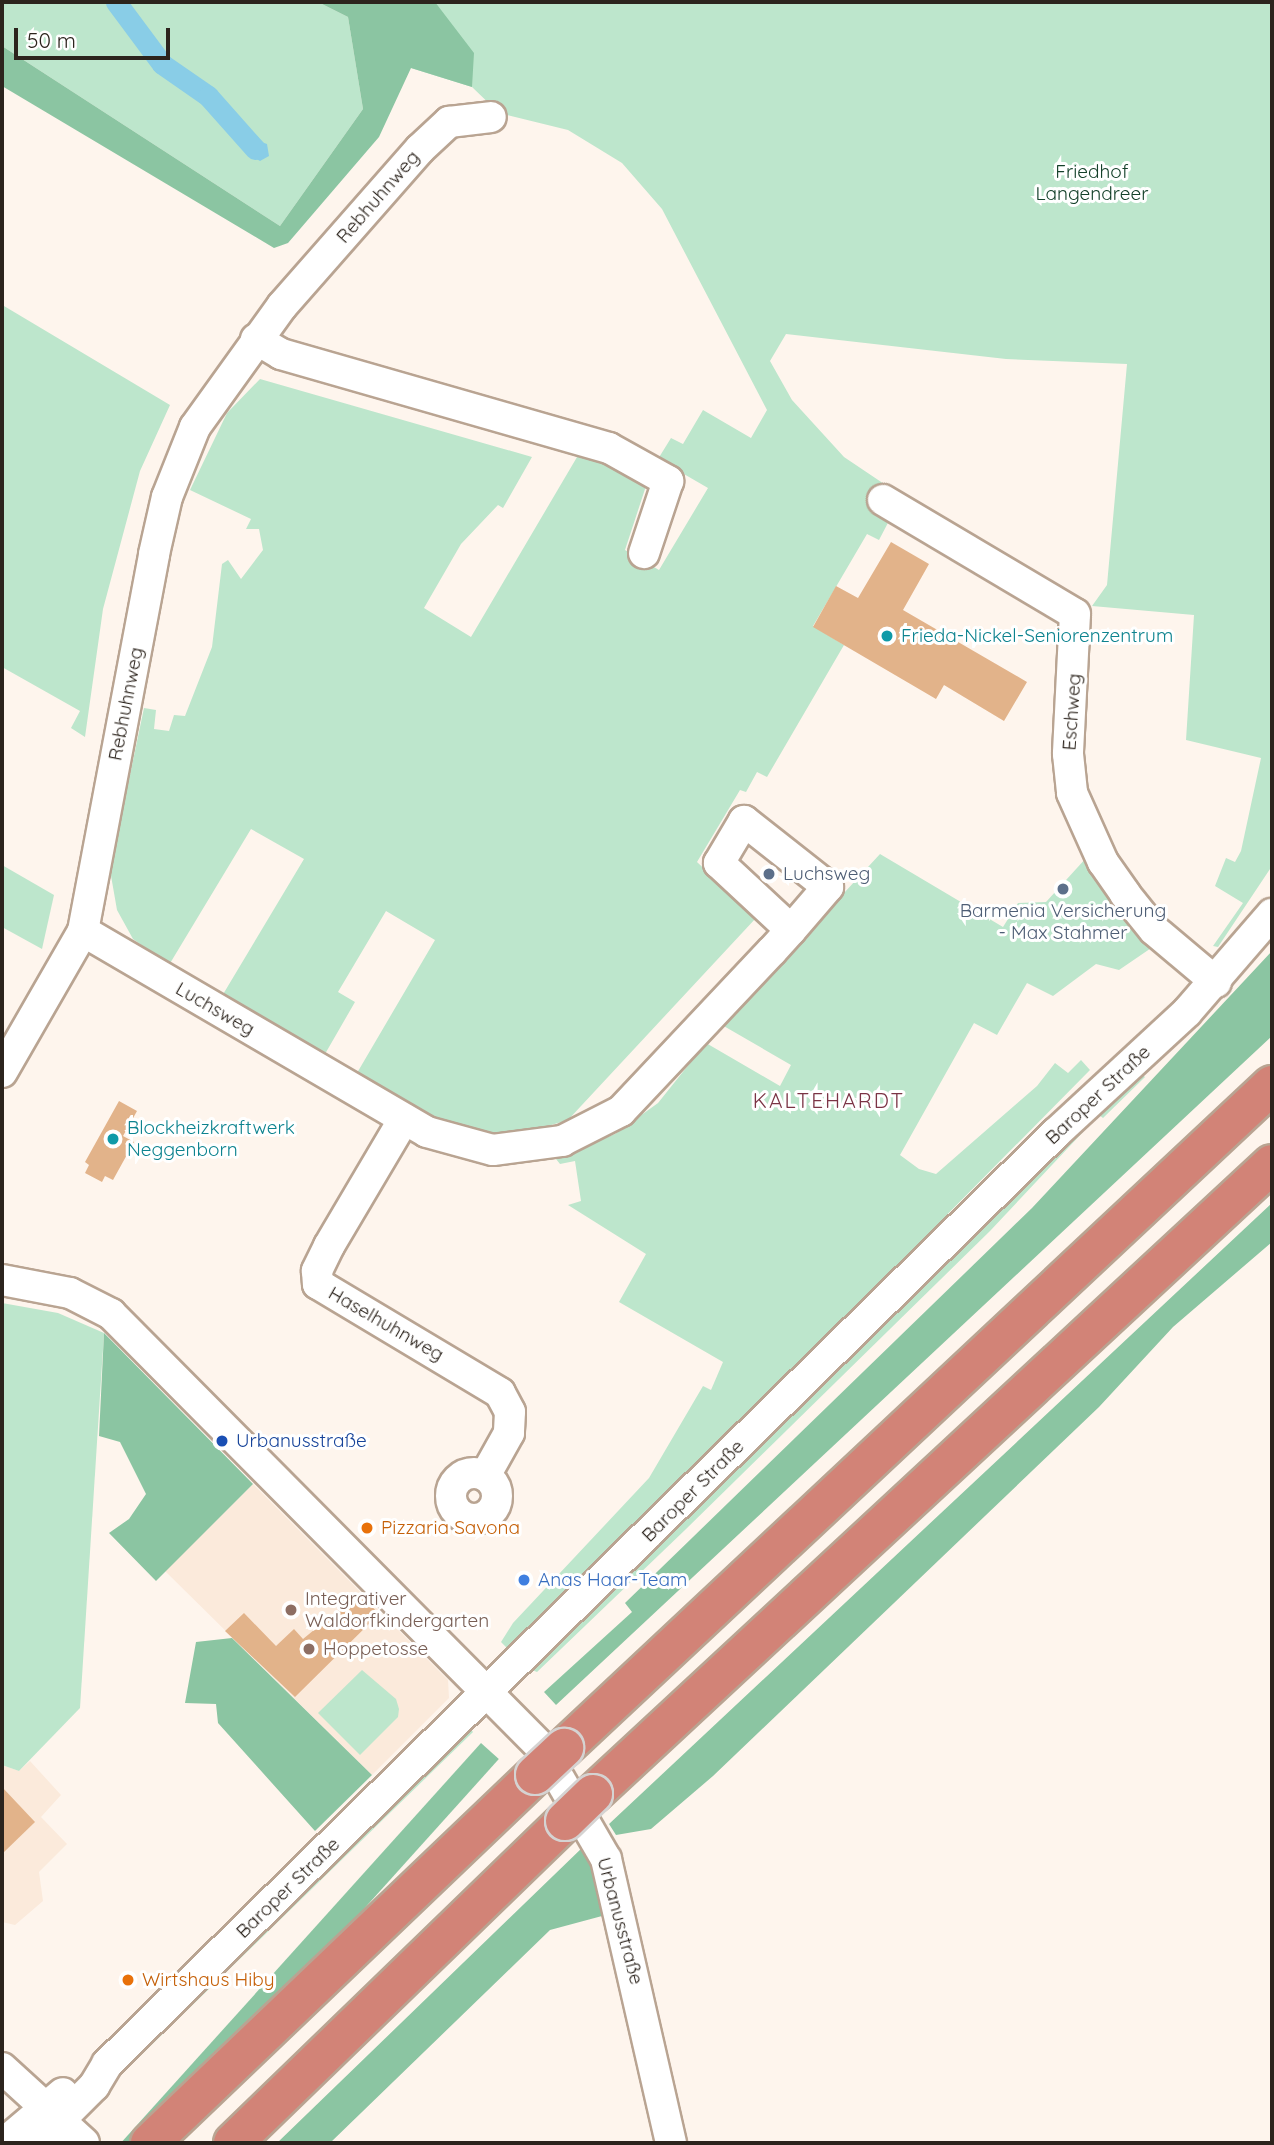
<!DOCTYPE html>
<html>
<head>
<meta charset="utf-8">
<style>
  body { margin:0 }
  #map { position:relative; width:1274px; height:2145px; overflow:hidden; background:#fef5ed; font-family:Quicksand,sans-serif }
  div>[style] { position:absolute }
  .built>* { inset:0; background:#fbeadb }
  .green>* { inset:0; background:#bde6cc }
  .forest>* { inset:0; background:#8bc5a2; transform-origin:0 0 }
  .water>* { inset:0; background:#89cde7 }
  .canal>* { height:21px; margin:-10.5px; padding:0 10.5px; transform-origin:10.5px; border-radius:10.5px; background:#89cde7 }
  .building>* { inset:0; background:#e2b38a }
  .roads { filter:drop-shadow(2px 0 #b9a492) drop-shadow(-2px 0 #b9a492) drop-shadow(0 2px #b9a492) drop-shadow(0 -2px #b9a492) }
  .minor>* { height:30px; margin:-15px; padding:0 15px; transform-origin:15px; border-radius:15px; background:#fff }
  .minor>.ring { margin:-15px; padding:0; box-sizing:content-box; background:none; border:30px solid #fff; border-radius:50% }
  .highway>* { height:38px; margin:-19px; padding:0 19px; transform-origin:19px; border-radius:19px; background:#d28377 }
  .bridges { filter:drop-shadow(2px 0 #d5d3d2) drop-shadow(-2px 0 #d5d3d2) drop-shadow(0 2px #d5d3d2) drop-shadow(0 -2px #d5d3d2) }
  .highway-bridge>* { height:38px; margin:-19px; padding:0 19px; transform-origin:19px; border-radius:19px; background:#d28377 }
  .dots>* { width:19px; height:19px; translate:-50% -50%; box-sizing:border-box; border:4px solid #fff; border-radius:50% }
  span { translate:-50% -50%; white-space:nowrap; text-align:center; line-height:1.15; -webkit-text-stroke:6px #fff; paint-order:stroke }
  .park-label { font-size:19px; color:#14412a }
  .street-label { font-size:19px; color:#2c241d }
  .culture-label { font-size:19px; color:#0d838f }
  .left { translate:0 -50%; text-align:left }
  .service-label { font-size:19px; color:#4e5e75 }
  .transit-label { font-size:19px; color:#164399 }
  .food-label { font-size:19px; color:#c56008 }
  .shop-label { font-size:19px; color:#366cbe }
  .education-label { font-size:19px; color:#785e54 }
  .neighbourhood-label { font-size:21px; color:#7b3445; letter-spacing:2px }
  .frame { position:absolute; inset:0; border:4px solid #2c241d; pointer-events:none }
  .scale { position:absolute; left:14px; top:28px; width:156px; height:32px; box-sizing:border-box; border:4px solid #2c241d; border-top:0; padding-left:9px; font-size:21px; line-height:24px; white-space:nowrap; color:#2c241d; -webkit-text-stroke:5px #fff; paint-order:stroke }
</style>
</head>
<body>
<div id="map">
  <div class="built">
    <div style="clip-path:polygon(253px 1484px,448px 1680px,449px 1698px,372px 1775px,165px 1571px)"></div>
    <div style="clip-path:polygon(30px 1761px,61px 1795px,41px 1817px,67px 1844px,39px 1872px,43px 1901px,15px 1925px,2px 1922px,2px 1765px,19px 1771px)"></div>
  </div>
  <div class="green">
    <div style="clip-path:polygon(2px 2px,318px 2px,348px 17px,363px 109px,280px 226px,2px 46px)"></div>
    <div style="clip-path:polygon(433px 2px,1272px 2px,1272px 866px,1218px 947px,1213px 946px,1243px 903px,1215px 886px,1226px 858px,1235px 862px,1241px 851px,1261px 758px,1186px 740px,1194px 615px,1092px 606px,1107px 585px,1127px 364px,1006px 359px,786px 334px,770px 361px,792px 400px,844px 457px,902px 496px,879px 540px,867px 534px,813px 626px,844px 645px,767px 777px,757px 772px,746px 792px,740px 790px,697px 862px,756px 918px,568px 1120px,514px 1136px,446px 1124px,357px 1073px,435px 940px,386px 911px,338px 992px,355px 1002px,325px 1054px,222px 996px,304px 859px,251px 829px,169px 965px,133px 939px,117px 910px,110px 870px,144px 708px,156px 710px,154px 729px,169px 731px,174px 715px,185px 716px,212px 647px,222px 564px,228px 560px,241px 579px,263px 550px,259px 529px,246px 529px,251px 519px,190px 490px,227px 413px,260px 379px,532px 457px,503px 508px,498px 505px,461px 544px,424px 608px,471px 637px,580px 452px,647px 483px,625px 550px,659px 570px,708px 488px,658px 459px,671px 438px,683px 444px,703px 410px,751px 438px,767px 410px,662px 209px,622px 163px,568px 130px,499px 113px,472px 87px,411px 68px)"></div>
    <div style="clip-path:polygon(4px 306px,170px 405px,140px 471px,103px 609px,85px 737px,71px 728px,80px 711px,2px 667px)"></div>
    <div style="clip-path:polygon(880px 854px,1003px 927px,1018px 903px,1046px 902px,1087px 857px,1160px 942px,1119px 970px,1096px 964px,1053px 996px,1027px 983px,997px 1035px,974px 1023px,900px 1155px,919px 1169px,936px 1174px,1037px 1086px,1055px 1063px,1068px 1073px,1081px 1060px,1090px 1070px,513px 1654px,501px 1642px,513px 1623px,649px 1478px,703px 1386px,711px 1390px,723px 1362px,619px 1302px,646px 1254px,568px 1205px,581px 1201px,575px 1161px,560px 1164px,556px 1159px,615px 1134px,658px 1103px,706px 1043px,780px 1086px,791px 1065px,722px 1025px)"></div>
    <div style="clip-path:polygon(2px 865px,54px 895px,42px 949px,2px 927px)"></div>
    <div style="clip-path:polygon(1140px 1072px,1145px 1077px,1103px 1118px,1099px 1115px,990px 1231px,685px 1530px,537px 1672px,527px 1668px)"></div>
    <div style="clip-path:polygon(2px 1303px,58px 1313px,104px 1333px,80px 1708px,19px 1771px,2px 1765px)"></div>
    <div style="clip-path:polygon(362px 1670px,396px 1699px,399px 1709px,398px 1717px,360px 1755px,318px 1713px)"></div>
    <div style="clip-path:polygon(468px 1726px,473px 1732px,94px 2101px,97px 2093px)"></div>
  </div>
  <div class="forest">
    <div style="clip-path:polygon(318px 2px,435px 2px,474px 53px,472px 87px,411px 68px,379px 137px,288px 243px,274px 248px,2px 86px,2px 46px,280px 226px,363px 109px,348px 17px)"></div>
    <div style="clip-path:polygon(1272px 951px,1272px 1036px,556px 1705px,544px 1692px,632px 1612px,625px 1603px,1032px 1208px)"></div>
    <div style="clip-path:polygon(1272px 1203px,1272px 1242px,1173px 1327px,1099px 1407px,713px 1776px,651px 1829px,616px 1835px,609px 1824px)"></div>
    <div style="clip-path:polygon(104px 1333px,253px 1484px,156px 1581px,109px 1533px,129px 1519px,146px 1494px,120px 1442px,99px 1436px)"></div>
    <div style="clip-path:polygon(232px 1638px,372px 1775px,315px 1831px,218px 1723px,216px 1704px,185px 1703px,196px 1642px)"></div>
    <div style="left:481px;top:1743px;width:24px;height:540px;rotate:42deg"></div>
    <div style="clip-path:polygon(584px 1846px,596px 1874px,602px 1916px,550px 1930px,330px 2143px,277px 2143px)"></div>
  </div>
  <div class="water">
    <div style="clip-path:polygon(245px 136px,267px 144px,269px 156px,260px 161px,248px 154px,242px 145px)"></div>
  </div>
  <div class="canal">
    <div style="left:116px;top:2px;width:77px;rotate:53.4deg"></div>
    <div style="left:162px;top:64px;width:56px;rotate:34.8deg"></div>
    <div style="left:208px;top:96px;width:71px;rotate:48.4deg"></div>
  </div>
  <div class="building">
    <div style="clip-path:polygon(891px 542px,929px 564px,903px 610px,1027px 682px,1004px 721px,944px 685px,936px 699px,813px 627px,836px 586px,858px 598px)"></div>
    <div style="clip-path:polygon(119px 1101px,137px 1111px,123px 1136px,134px 1142px,113px 1180px,105px 1176px,102px 1182px,85px 1173px,89px 1165px,85px 1162px)"></div>
    <div style="clip-path:polygon(359px 1593px,379px 1614px,295px 1697px,225px 1631px,244px 1613px,276px 1646px,294px 1629px,303px 1639px)"></div>
    <div style="clip-path:polygon(2px 1787px,35px 1822px,2px 1854px)"></div>
  </div>
  <div class="roads">
    <div class="minor">
      <div style="left:256px;top:339px;width:29px;rotate:31deg"></div>
      <div style="left:281px;top:354px;width:341px;rotate:16deg"></div>
      <div style="left:609px;top:448px;width:68px;rotate:29.2deg"></div>
      <div style="left:668px;top:481px;width:76px;rotate:108.4deg"></div>
      <div style="left:883px;top:500px;width:223px;rotate:30.7deg"></div>
      <div style="left:1075px;top:614px;width:140px;rotate:92.9deg"></div>
      <div style="left:1068px;top:754px;width:39px;rotate:84deg"></div>
      <div style="left:1072px;top:793px;width:76px;rotate:65.8deg"></div>
      <div style="left:1103px;top:862px;width:39px;rotate:55deg"></div>
      <div style="left:1125px;top:894px;width:46px;rotate:51.1deg"></div>
      <div style="left:1154px;top:930px;width:81px;rotate:40deg"></div>
      <div style="left:83px;top:931px;width:398px;rotate:30.3deg"></div>
      <div style="left:427px;top:1132px;width:68px;rotate:15.3deg"></div>
      <div style="left:493px;top:1150px;width:70px;rotate:-7.4deg"></div>
      <div style="left:562px;top:1141px;width:66px;rotate:-27deg"></div>
      <div style="left:621px;top:1111px;width:220px;rotate:-46.7deg"></div>
      <div style="left:772px;top:951px;width:28px;rotate:-48deg"></div>
      <div style="left:791px;top:930px;width:57px;rotate:-49.3deg"></div>
      <div style="left:828px;top:887px;width:107px;rotate:-141.8deg"></div>
      <div style="left:744px;top:821px;width:49px;rotate:120.8deg"></div>
      <div style="left:719px;top:863px;width:98px;rotate:42.9deg"></div>
      <div style="left:2px;top:1072px;width:163px;rotate:-60.1deg"></div>
      <div style="left:83px;top:931px;width:384px;rotate:-79.3deg"></div>
      <div style="left:154px;top:554px;width:58px;rotate:-77.2deg"></div>
      <div style="left:167px;top:497px;width:75px;rotate:-68.2deg"></div>
      <div style="left:195px;top:427px;width:149px;rotate:-54.3deg"></div>
      <div style="left:282px;top:306px;width:209px;rotate:-48.7deg"></div>
      <div style="left:420px;top:149px;width:40px;rotate:-43deg"></div>
      <div style="left:449px;top:122px;width:42px;rotate:-6.8deg"></div>
      <div style="left:404px;top:1119px;width:147px;rotate:120.6deg"></div>
      <div style="left:329px;top:1246px;width:28px;rotate:116deg"></div>
      <div style="left:317px;top:1271px;width:13px;rotate:86deg"></div>
      <div style="left:318px;top:1284px;width:212px;rotate:30.9deg"></div>
      <div style="left:500px;top:1393px;width:21px;rotate:62deg"></div>
      <div style="left:510px;top:1412px;width:21px;rotate:93deg"></div>
      <div style="left:509px;top:1433px;width:49px;rotate:119.2deg"></div>
      <div style="left:2px;top:1280px;width:69px;rotate:10.8deg"></div>
      <div style="left:70px;top:1293px;width:46px;rotate:27.1deg"></div>
      <div style="left:111px;top:1314px;width:610px;rotate:45.2deg"></div>
      <div style="left:541px;top:1747px;width:129px;rotate:59.9deg"></div>
      <div style="left:606px;top:1859px;width:291px;rotate:77.1deg"></div>
      <div class="ring" style="left:451px;top:1473px;width:16px;height:16px"></div>
      <div style="left:2px;top:2068px;width:111px;rotate:42.4deg"></div>
      <div style="left:4px;top:2143px;width:77px;rotate:-40.3deg"></div>
      <div style="left:37px;top:2143px;width:81px;rotate:-45deg"></div>
      <div style="left:94px;top:2086px;width:26px;rotate:-59deg"></div>
      <div style="left:107px;top:2064px;width:1329px;rotate:-44.45deg"></div>
      <div style="left:1056px;top:1133px;width:178px;rotate:-42.7deg"></div>
      <div style="left:1187px;top:1012px;width:130px;rotate:-49.1deg"></div>
    </div>
    <div class="highway">
      <div style="left:564px;top:1748px;width:970px;rotate:-43.12deg"></div>
      <div style="left:593px;top:1794px;width:926px;rotate:-42.86deg"></div>
      <div style="left:150px;top:2143px;width:533px;rotate:-43.71deg"></div>
      <div style="left:233px;top:2143px;width:463px;rotate:-44.1deg"></div>
    </div>
  </div>
  <div class="bridges">
    <div class="highway-bridge">
      <div style="left:535px;top:1775px;width:40px;rotate:-43deg"></div>
      <div style="left:565px;top:1821px;width:39px;rotate:-44deg"></div>
    </div>
  </div>
  <div class="dots">
    <div style="left:887px;top:636px;background:#0f9aa8"></div>
    <div style="left:769px;top:874px;background:#5c6f8a"></div>
    <div style="left:1063px;top:889px;background:#5c6f8a"></div>
    <div style="left:113px;top:1139px;background:#0f9aa8"></div>
    <div style="left:222px;top:1441px;background:#1a4fb4"></div>
    <div style="left:367px;top:1528px;background:#e8710a"></div>
    <div style="left:524px;top:1580px;background:#3f7fe0"></div>
    <div style="left:291px;top:1610px;background:#8d6e63"></div>
    <div style="left:309px;top:1649px;background:#8d6e63"></div>
    <div style="left:128px;top:1980px;background:#e8710a"></div>
  </div>
  <div class="park-label">
    <span style="left:1092px;top:183px">Friedhof<br>Langendreer</span>
  </div>
  <div class="street-label">
    <span style="left:378px;top:197px;rotate:-49deg">Rebhuhnweg</span>
    <span style="left:126px;top:704px;rotate:-79deg">Rebhuhnweg</span>
    <span style="left:1072px;top:712px;rotate:-86deg">Eschweg</span>
    <span style="left:215px;top:1009px;rotate:30deg">Luchsweg</span>
    <span style="left:1098px;top:1095px;rotate:-43deg">Baroper Straße</span>
    <span style="left:386px;top:1324px;rotate:30deg">Haselhuhnweg</span>
    <span style="left:693px;top:1491px;rotate:-45deg">Baroper Straße</span>
    <span style="left:288px;top:1888px;rotate:-44deg">Baroper Straße</span>
    <span style="left:620px;top:1921px;rotate:75deg">Urbanusstraße</span>
  </div>
  <div class="culture-label">
    <span class="left" style="left:901px;top:636px">Frieda-Nickel-Seniorenzentrum</span>
    <span class="left" style="left:127px;top:1139px">Blockheizkraftwerk<br>Neggenborn</span>
  </div>
  <div class="service-label">
    <span class="left" style="left:783px;top:874px">Luchsweg</span>
    <span style="left:1063px;top:922px">Barmenia Versicherung<br>- Max Stahmer</span>
  </div>
  <div class="transit-label">
    <span class="left" style="left:236px;top:1441px">Urbanusstraße</span>
  </div>
  <div class="food-label">
    <span class="left" style="left:381px;top:1528px">Pizzaria Savona</span>
    <span class="left" style="left:142px;top:1980px">Wirtshaus Hiby</span>
  </div>
  <div class="shop-label">
    <span class="left" style="left:538px;top:1580px">Anas Haar-Team</span>
  </div>
  <div class="education-label">
    <span class="left" style="left:305px;top:1610px">Integrativer<br>Waldorfkindergarten</span>
    <span class="left" style="left:323px;top:1649px">Hoppetosse</span>
  </div>
  <div class="neighbourhood-label">
    <span style="left:829px;top:1100px">KALTEHARDT</span>
  </div>
  <div class="frame"></div>
  <div class="scale">50 m</div>
</div>
</body>
</html>
